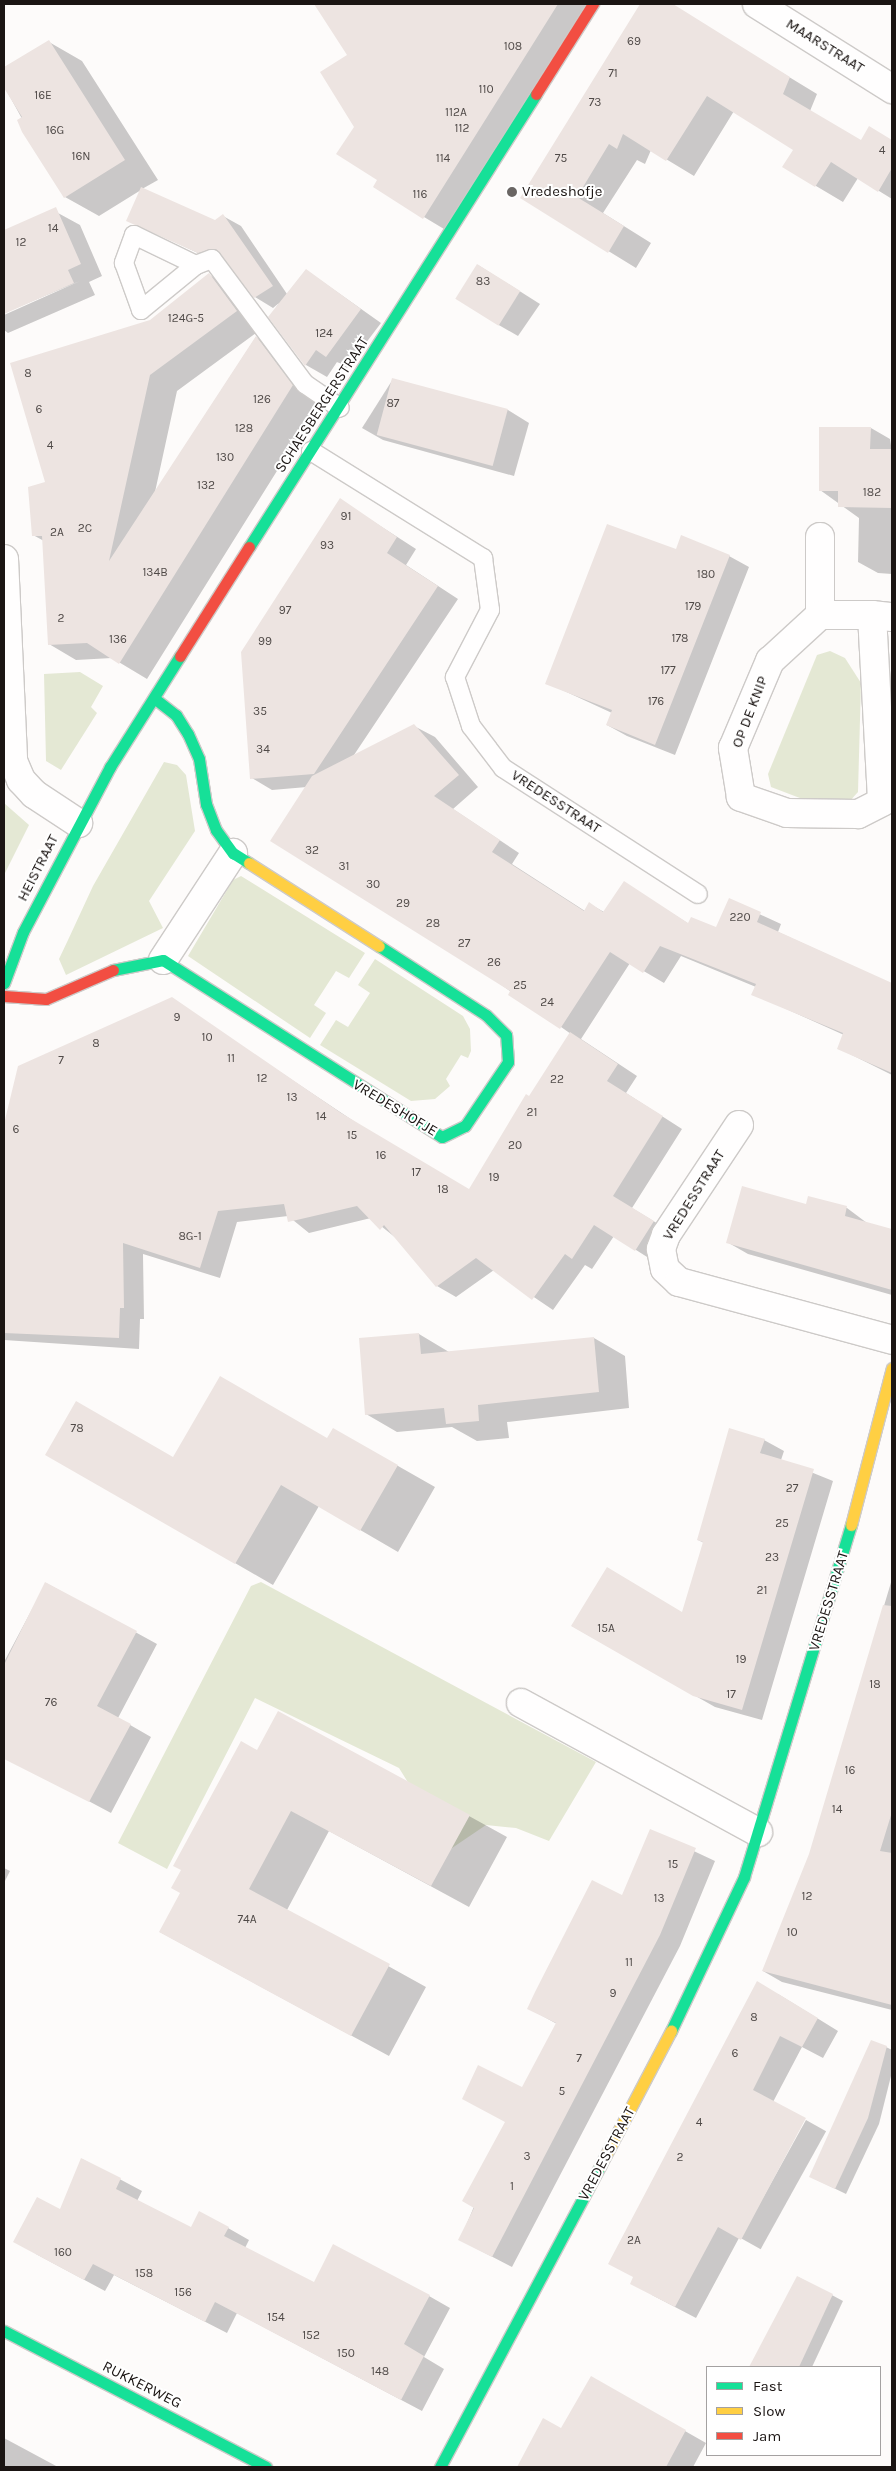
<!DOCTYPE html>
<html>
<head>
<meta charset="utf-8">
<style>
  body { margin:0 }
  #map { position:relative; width:896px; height:2471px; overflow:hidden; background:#fdfbfa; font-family:Karla,sans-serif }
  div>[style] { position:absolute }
  .green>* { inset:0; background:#e4e8d4 }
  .shadow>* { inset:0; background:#0003; transform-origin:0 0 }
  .building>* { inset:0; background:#ede4e1; transform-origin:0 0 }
  .roads { filter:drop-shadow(1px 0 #cdcac8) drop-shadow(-1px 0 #cdcac8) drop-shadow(0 1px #cdcac8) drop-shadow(0 -1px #cdcac8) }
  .lane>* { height:18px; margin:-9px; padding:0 9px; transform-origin:9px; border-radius:9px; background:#fffefe }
  .street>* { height:28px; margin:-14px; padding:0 14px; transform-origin:14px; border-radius:14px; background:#fffefe }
  .fast>* { height:11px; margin:-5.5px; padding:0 5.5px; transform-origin:5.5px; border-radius:5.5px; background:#16e098 }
  .slow>* { height:11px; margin:-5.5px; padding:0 5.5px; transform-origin:5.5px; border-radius:5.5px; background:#ffcf43 }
  .jam>* { height:11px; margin:-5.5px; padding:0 5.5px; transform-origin:5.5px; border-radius:5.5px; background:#f24e42 }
  .dots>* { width:14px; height:14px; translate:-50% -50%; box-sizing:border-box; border:2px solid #fff; border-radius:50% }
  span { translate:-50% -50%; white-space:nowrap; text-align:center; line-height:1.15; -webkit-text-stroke:4px #fff; paint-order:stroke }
  .number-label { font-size:12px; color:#504a48 }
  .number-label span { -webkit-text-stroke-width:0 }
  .street-label { font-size:15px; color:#1b1513 }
  .poi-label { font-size:15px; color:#1b1513 }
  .left { translate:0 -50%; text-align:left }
  .frame { position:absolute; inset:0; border:5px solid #1b1513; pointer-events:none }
  .legend { position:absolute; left:706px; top:2366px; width:175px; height:90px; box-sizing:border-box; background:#fff; border:1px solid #a4a1a1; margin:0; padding:6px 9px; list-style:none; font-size:15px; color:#1b1513 }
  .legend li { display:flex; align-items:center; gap:10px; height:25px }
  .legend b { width:25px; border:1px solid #a4a1a1 }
</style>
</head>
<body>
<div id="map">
  <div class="green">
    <div style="clip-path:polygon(830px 651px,845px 658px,861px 683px,858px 792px,849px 802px,813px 803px,771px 787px,768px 774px,817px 655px)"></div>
    <div style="clip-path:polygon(80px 672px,103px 686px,91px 707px,97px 713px,61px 770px,46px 761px,44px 674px)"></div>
    <div style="clip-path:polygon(164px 762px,177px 765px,186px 775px,195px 831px,149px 901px,163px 928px,66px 975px,59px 959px,68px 940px,93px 886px)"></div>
    <div style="clip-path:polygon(4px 803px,29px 825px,4px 875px)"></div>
    <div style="clip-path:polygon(241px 876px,365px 953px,349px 978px,336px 971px,314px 1005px,326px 1013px,310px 1038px,188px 956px,233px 880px)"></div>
    <div style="clip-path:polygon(375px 959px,463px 1016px,470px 1029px,471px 1051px,468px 1058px,461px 1055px,446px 1079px,450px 1086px,435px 1099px,411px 1101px,320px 1045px,336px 1020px,348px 1027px,370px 993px,358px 985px)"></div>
    <div style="clip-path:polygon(261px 1582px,596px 1762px,549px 1841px,516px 1828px,486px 1825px,427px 1865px,409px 1784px,399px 1768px,255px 1698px,167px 1869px,118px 1843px,251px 1586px)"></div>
  </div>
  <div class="shadow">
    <div style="clip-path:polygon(315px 4px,592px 4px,449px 232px,374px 187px,379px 180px,355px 127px,349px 55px)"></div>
    <div style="clip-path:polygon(642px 4px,669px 4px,817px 94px,810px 111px,861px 141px,870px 128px,892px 141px,892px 199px,858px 178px,843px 202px,784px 167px,795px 150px,734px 111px,694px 176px,651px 150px,645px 164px,637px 160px,603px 213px,651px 243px,636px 268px,522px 198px)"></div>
    <div style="clip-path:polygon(49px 42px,82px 61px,158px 180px,142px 189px,215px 221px,223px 216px,241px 226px,287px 294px,306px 270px,381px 323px,347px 368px,337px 362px,327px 377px,306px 365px,270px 317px,279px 303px,273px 308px,255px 297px,226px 261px,217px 262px,128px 220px,141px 190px,99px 216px,65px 197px,4px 86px,4px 69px)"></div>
    <div style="clip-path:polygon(46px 213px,58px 213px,80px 225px,102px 276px,89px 282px,95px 295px,8px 333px,4px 330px,4px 315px,80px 281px,4px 313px,4px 231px)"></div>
    <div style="clip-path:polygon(478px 265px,540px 304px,518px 336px,497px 324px)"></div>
    <div style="clip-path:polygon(209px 275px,237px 291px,264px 327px,177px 391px,155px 492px,256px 337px,283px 353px,320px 402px,147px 679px,112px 658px,76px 660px,49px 644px,44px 541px,33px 535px,47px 483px,150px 321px)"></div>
    <div style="clip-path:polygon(393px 379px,508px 410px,529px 423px,514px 476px,383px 440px,362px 428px)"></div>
    <div style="clip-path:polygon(871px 428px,890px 439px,892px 451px,892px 574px,878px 573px,858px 562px,859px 518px,820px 490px)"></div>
    <div style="clip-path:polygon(340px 500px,416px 549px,406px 565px,458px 599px,352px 758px,414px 726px,435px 737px,478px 787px,453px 809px,519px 853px,512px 864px,585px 911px,590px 904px,604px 912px,624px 883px,689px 924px,717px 929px,729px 900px,781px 924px,778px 932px,892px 984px,892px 1075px,838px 1048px,844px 1035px,753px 994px,756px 987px,681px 956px,664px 983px,630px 963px,581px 1039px,637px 1076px,626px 1093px,682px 1129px,632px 1208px,673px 1233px,655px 1262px,614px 1236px,592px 1269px,585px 1265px,553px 1310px,494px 1270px,456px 1297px,437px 1286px,396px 1238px,371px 1218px,309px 1233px,288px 1216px,237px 1222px,220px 1278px,143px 1254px,144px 1319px,140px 1319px,139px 1349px,4px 1340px,4px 1130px,19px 1067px,171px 999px,361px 1126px,470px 1191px,571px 1034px,480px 970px,307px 787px,272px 790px,252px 778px)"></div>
    <div style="clip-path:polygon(676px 550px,729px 556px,749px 567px,675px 755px,627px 736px,607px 725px,612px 713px,547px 683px)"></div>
    <div style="clip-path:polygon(809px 1197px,847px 1208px,867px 1223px,892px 1231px,892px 1295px,748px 1254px,727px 1242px,807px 1206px)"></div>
    <div style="clip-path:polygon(419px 1334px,449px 1352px,594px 1338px,625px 1356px,629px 1408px,507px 1422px,509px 1438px,477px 1441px,452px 1427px,397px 1432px,366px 1414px)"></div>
    <div style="clip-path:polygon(333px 1429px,435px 1487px,398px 1552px,319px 1506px,273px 1585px,47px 1454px,173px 1459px,328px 1439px)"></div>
    <div style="clip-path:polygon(764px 1440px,784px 1451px,781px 1460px,833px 1481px,762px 1720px,715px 1707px,572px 1626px,683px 1614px,704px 1543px,698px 1540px)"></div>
    <div style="clip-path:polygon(892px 1579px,892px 1934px,881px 1963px,892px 1967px,892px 2010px,782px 1982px,763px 1971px,810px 1854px)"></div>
    <div style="clip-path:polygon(46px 1583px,157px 1644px,118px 1718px,151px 1737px,111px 1813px,4px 1756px,4px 1662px)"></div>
    <div style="clip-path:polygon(258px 1752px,469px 1816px,507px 1837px,469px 1907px,329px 1831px,287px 1910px,426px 1987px,389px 2056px,160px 1932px)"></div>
    <div style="clip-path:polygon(651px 1831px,715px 1861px,680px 1946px,512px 2267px,460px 2240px,523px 2089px,557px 2024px,528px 2008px,623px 1897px)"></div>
    <div style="clip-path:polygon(4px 1868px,10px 1871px,4px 1883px)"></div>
    <div style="clip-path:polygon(778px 1994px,838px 2031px,823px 2058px,802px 2047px,773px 2102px,739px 2238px,696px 2318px,652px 2295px)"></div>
    <div style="clip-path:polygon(886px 2047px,892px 2050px,892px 2072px,879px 2124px,846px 2194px,811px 2177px)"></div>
    <div style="left:806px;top:2120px;width:23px;height:135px;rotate:29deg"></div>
    <div style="clip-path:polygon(82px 2159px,142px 2191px,137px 2201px,192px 2229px,228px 2228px,249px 2240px,245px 2248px,314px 2284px,429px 2296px,450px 2308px,424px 2357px,444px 2369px,422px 2411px,237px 2313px,227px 2333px,114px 2275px,105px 2291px,36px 2254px,61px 2211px)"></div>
    <div style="clip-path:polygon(798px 2277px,843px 2301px,812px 2367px,751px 2367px)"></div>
    <div style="clip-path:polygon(592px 2378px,706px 2443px,693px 2467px,528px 2467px,521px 2463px,561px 2430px)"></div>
    <div style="clip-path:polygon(4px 2438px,58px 2467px,4px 2467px)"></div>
  </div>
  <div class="building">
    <div style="clip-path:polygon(314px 4px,558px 4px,423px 219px,373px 187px,377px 180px,336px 154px,354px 127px,320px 72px,347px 55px)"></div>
    <div style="clip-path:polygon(640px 4px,673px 4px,790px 77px,783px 94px,861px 140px,869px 126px,892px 140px,892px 168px,878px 192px,831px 162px,815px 187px,782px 167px,793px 150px,707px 96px,666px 161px,623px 134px,617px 149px,609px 144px,577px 197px,624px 226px,608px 253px,520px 198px)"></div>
    <div style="clip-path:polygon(49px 40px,125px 160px,64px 198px,22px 132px,17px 120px,22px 117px,4px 88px,4px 67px)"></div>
    <div style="clip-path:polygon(141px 187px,215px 220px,223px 214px,273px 286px,254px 298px,216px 249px,198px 253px,126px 221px)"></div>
    <div style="clip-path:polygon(56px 207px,81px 264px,68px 270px,74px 283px,4px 314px,4px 230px)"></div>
    <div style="left:477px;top:264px;width:51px;height:41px;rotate:32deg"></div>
    <div style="clip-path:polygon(306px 269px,361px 309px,326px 357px,316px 350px,305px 366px,268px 317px)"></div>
    <div style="clip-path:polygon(209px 273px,237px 311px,150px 375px,109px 561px,256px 336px,293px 385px,119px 664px,87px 643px,48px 645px,42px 536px,32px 536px,28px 487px,45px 482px,10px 363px,150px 320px)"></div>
    <div style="left:392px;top:378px;width:120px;height:59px;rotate:15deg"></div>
    <div style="clip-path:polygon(819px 427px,871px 427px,870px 449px,892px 449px,892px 508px,838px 507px,838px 491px,819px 491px)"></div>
    <div style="clip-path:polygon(340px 498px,397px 537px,387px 553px,438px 586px,314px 774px,250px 779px,241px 652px)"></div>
    <div style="clip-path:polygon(607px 524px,676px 549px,681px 535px,730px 555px,655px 745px,606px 725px,612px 710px,545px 684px)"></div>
    <div style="clip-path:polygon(414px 724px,459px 775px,434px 796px,500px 840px,492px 852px,584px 911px,589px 902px,603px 912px,624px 881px,688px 923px,691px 917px,716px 927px,729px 898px,761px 912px,757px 922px,892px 983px,892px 1073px,837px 1049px,843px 1033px,751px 995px,756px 984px,660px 946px,643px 973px,610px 952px,560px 1029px,508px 995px,510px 991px,270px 841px,312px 776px)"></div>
    <div style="clip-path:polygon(172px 997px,341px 1113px,469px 1189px,526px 1094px,529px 1096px,570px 1032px,618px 1064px,607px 1081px,663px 1116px,613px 1196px,654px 1221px,635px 1251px,594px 1225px,572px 1259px,565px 1254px,532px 1300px,476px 1258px,436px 1287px,384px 1225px,380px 1230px,357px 1206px,288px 1222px,284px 1204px,218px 1211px,200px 1268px,123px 1243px,124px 1308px,120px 1308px,119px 1338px,4px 1333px,4px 1124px,18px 1066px)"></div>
    <div style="clip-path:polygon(742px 1186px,806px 1204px,808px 1196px,847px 1206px,845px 1216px,892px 1229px,892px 1290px,726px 1243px)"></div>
    <div style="clip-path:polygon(419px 1333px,421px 1354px,594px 1337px,599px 1392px,478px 1405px,479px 1421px,446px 1424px,444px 1408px,365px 1415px,359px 1338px)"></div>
    <div style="clip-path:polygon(220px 1376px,327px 1438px,333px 1428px,398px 1465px,360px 1531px,281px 1485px,235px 1564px,45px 1455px,76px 1401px,173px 1457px)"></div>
    <div style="clip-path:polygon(729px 1428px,765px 1439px,760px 1453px,814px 1469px,742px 1710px,693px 1696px,571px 1626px,607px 1567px,682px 1612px,703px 1542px,697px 1540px)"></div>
    <div style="clip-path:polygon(45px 1582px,137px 1631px,97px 1706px,131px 1724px,89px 1802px,4px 1759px,4px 1665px)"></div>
    <div style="clip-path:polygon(883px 1605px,892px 1606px,892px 1812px,880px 1851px,892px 1853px,892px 2005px,762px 1971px,809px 1854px)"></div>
    <div style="clip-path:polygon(278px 1711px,470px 1815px,431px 1886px,291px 1811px,249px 1889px,390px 1964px,351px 2036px,159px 1932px,180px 1893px,171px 1888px,181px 1870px,173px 1866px,241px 1741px,257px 1750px)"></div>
    <div style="clip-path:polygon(650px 1829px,696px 1848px,660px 1935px,492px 2257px,458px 2240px,474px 2208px,462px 2201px,505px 2122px,462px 2099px,478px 2065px,522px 2087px,556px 2023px,527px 2009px,535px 1992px,592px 1880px,622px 1895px)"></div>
    <div style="clip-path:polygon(757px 1981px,818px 2018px,802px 2047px,780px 2036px,753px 2090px,806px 2118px,741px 2240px,718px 2227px,675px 2307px,630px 2284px,633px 2277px,608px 2264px)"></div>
    <div style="clip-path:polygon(871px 2040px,887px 2046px,868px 2118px,835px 2189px,809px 2177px)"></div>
    <div style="clip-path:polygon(81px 2158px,121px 2178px,116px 2189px,191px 2227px,199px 2211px,229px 2227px,224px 2236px,314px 2282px,333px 2244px,430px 2295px,404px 2344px,424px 2356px,401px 2400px,215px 2302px,205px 2322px,93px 2264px,84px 2280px,13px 2242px,37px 2197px,60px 2209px)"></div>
    <div style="clip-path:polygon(797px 2276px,833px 2294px,799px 2367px,749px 2367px)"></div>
    <div style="clip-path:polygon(591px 2376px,686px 2430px,666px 2467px,517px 2467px,543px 2418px,561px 2428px)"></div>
  </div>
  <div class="roads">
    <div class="lane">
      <div style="left:196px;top:265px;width:69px;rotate:-154.2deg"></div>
      <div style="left:134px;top:235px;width:30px;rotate:110deg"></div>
      <div style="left:124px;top:263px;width:50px;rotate:70.1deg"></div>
      <div style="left:141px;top:310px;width:71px;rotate:-39.3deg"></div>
      <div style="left:196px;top:265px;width:17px;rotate:-21deg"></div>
      <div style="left:212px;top:259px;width:156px;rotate:53.4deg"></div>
      <div style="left:305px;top:384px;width:42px;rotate:34.4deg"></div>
      <div style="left:311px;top:451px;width:203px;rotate:31.9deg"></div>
      <div style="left:483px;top:558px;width:52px;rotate:82.3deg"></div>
      <div style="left:490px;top:610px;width:76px;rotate:117.6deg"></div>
      <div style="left:455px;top:677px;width:52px;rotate:71.9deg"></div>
      <div style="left:471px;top:726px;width:53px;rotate:52.7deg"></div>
      <div style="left:503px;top:768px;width:232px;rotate:32.9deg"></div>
    </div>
    <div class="street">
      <div style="left:757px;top:4px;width:160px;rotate:32.2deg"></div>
      <div style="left:820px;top:537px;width:78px;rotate:90deg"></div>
      <div style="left:4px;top:559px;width:202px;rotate:87.4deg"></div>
      <div style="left:13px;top:761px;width:21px;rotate:67deg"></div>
      <div style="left:21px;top:780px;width:19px;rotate:47deg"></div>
      <div style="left:34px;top:794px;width:53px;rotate:33.4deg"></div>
      <div style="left:872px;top:615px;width:187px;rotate:86.9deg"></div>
      <div style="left:882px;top:802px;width:27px;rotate:153deg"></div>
      <div style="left:858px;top:814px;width:71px;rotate:-179.2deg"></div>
      <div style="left:787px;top:813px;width:49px;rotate:-160.8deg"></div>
      <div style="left:741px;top:797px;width:50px;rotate:-99.3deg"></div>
      <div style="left:733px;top:748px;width:95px;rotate:-67deg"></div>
      <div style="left:770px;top:661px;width:68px;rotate:-42.6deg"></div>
      <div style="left:820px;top:615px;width:52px"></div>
      <div style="left:872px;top:615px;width:20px;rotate:6deg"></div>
      <div style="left:163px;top:960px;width:128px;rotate:-56.8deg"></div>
      <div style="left:739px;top:1125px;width:132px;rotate:123.6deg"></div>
      <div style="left:666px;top:1235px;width:15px;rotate:110deg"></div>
      <div style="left:661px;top:1249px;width:20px;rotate:79deg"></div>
      <div style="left:665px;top:1269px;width:19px;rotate:43deg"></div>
      <div style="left:679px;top:1282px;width:221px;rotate:15.2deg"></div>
      <div style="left:521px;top:1703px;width:270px;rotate:28.6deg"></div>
    </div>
    <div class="fast">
      <div style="left:249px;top:547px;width:536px;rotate:-57.64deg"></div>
      <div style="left:154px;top:698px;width:28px;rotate:38deg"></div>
      <div style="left:176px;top:715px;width:22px;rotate:58deg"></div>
      <div style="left:188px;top:734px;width:27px;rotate:66deg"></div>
      <div style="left:199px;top:759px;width:46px;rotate:81.2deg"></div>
      <div style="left:206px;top:804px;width:28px;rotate:69deg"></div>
      <div style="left:216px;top:830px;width:29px;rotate:54deg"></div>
      <div style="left:233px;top:853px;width:19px;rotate:32deg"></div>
      <div style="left:113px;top:970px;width:51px;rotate:-11.3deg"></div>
      <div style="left:163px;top:960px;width:330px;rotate:32.4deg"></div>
      <div style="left:442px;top:1137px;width:25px;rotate:-26deg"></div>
      <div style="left:465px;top:1126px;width:77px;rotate:-56.1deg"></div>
      <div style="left:508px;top:1062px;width:27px;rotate:-94deg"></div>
      <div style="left:506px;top:1035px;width:28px;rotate:-135deg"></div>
      <div style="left:486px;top:1015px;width:127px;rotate:-147.2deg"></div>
      <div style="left:4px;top:983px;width:54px;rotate:-69.6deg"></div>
      <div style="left:23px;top:932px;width:187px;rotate:-62.2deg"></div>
      <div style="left:110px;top:767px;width:131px;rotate:-57.8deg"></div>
      <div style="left:671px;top:2031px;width:170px;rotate:-64.6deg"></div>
      <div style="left:744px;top:1877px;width:368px;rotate:-73.1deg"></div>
      <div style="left:4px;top:2331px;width:295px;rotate:27.4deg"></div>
      <div style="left:440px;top:2467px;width:341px;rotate:-62deg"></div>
    </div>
    <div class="slow">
      <div style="left:249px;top:863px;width:154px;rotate:32.6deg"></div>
      <div style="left:851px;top:1525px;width:162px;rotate:-75.4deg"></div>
      <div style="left:600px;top:2166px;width:153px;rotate:-62.3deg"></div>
    </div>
    <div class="jam">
      <div style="left:536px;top:94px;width:107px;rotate:-57.7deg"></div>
      <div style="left:180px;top:656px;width:129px;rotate:-57.7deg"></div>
      <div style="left:4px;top:996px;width:42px;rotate:4.1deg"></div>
      <div style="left:46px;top:999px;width:73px;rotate:-23.4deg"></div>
    </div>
  </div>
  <div class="dots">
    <div style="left:512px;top:192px;background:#6a6664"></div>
  </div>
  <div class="number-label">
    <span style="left:634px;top:42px">69</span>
    <span style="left:513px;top:47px">108</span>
    <span style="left:613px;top:74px">71</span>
    <span style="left:486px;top:90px">110</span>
    <span style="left:43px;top:96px">16E</span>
    <span style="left:595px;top:103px">73</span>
    <span style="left:456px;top:113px">112A</span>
    <span style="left:462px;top:129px">112</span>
    <span style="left:55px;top:131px">16G</span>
    <span style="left:882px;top:151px">4</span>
    <span style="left:81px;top:157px">16N</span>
    <span style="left:443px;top:159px">114</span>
    <span style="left:561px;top:159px">75</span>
    <span style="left:420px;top:195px">116</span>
    <span style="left:53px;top:229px">14</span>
    <span style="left:21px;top:243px">12</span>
    <span style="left:483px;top:282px">83</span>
    <span style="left:186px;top:319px">124G-5</span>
    <span style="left:324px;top:334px">124</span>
    <span style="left:28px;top:374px">8</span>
    <span style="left:262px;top:400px">126</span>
    <span style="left:393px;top:404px">87</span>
    <span style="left:39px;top:410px">6</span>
    <span style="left:244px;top:429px">128</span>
    <span style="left:50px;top:446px">4</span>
    <span style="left:225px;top:458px">130</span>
    <span style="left:206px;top:486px">132</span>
    <span style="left:872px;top:493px">182</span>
    <span style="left:346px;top:517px">91</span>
    <span style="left:85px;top:529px">2C</span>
    <span style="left:57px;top:533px">2A</span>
    <span style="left:327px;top:546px">93</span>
    <span style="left:155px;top:573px">134B</span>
    <span style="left:706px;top:575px">180</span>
    <span style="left:693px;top:607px">179</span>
    <span style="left:285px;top:611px">97</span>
    <span style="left:61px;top:619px">2</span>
    <span style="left:680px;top:639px">178</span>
    <span style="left:118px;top:640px">136</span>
    <span style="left:265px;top:642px">99</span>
    <span style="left:668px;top:671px">177</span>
    <span style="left:656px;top:702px">176</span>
    <span style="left:260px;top:712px">35</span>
    <span style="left:263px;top:750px">34</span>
    <span style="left:312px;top:851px">32</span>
    <span style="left:344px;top:867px">31</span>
    <span style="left:373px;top:885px">30</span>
    <span style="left:403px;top:904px">29</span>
    <span style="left:740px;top:918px">220</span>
    <span style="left:433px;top:924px">28</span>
    <span style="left:464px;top:944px">27</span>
    <span style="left:494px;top:963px">26</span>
    <span style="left:520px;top:986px">25</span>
    <span style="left:547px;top:1003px">24</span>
    <span style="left:177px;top:1018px">9</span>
    <span style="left:207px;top:1038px">10</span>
    <span style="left:96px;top:1044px">8</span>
    <span style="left:231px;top:1059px">11</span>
    <span style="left:61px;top:1061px">7</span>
    <span style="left:262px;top:1079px">12</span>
    <span style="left:557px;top:1080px">22</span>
    <span style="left:292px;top:1098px">13</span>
    <span style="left:532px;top:1113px">21</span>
    <span style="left:321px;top:1117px">14</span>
    <span style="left:16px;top:1130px">6</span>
    <span style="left:352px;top:1136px">15</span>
    <span style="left:515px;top:1146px">20</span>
    <span style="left:381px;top:1156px">16</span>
    <span style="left:416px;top:1173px">17</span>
    <span style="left:494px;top:1178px">19</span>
    <span style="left:443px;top:1190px">18</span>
    <span style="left:190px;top:1237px">8G-1</span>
    <span style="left:77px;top:1429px">78</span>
    <span style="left:792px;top:1489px">27</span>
    <span style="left:782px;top:1524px">25</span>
    <span style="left:772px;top:1558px">23</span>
    <span style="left:762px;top:1591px">21</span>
    <span style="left:606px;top:1629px">15A</span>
    <span style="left:741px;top:1660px">19</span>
    <span style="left:875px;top:1685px">18</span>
    <span style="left:731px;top:1695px">17</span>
    <span style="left:51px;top:1703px">76</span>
    <span style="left:850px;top:1771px">16</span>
    <span style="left:837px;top:1810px">14</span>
    <span style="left:673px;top:1865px">15</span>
    <span style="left:807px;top:1897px">12</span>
    <span style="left:659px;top:1899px">13</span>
    <span style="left:247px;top:1920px">74A</span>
    <span style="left:792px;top:1933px">10</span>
    <span style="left:629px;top:1963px">11</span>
    <span style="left:613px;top:1994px">9</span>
    <span style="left:754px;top:2018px">8</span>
    <span style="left:735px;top:2054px">6</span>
    <span style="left:579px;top:2059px">7</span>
    <span style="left:562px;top:2092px">5</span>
    <span style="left:699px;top:2123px">4</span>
    <span style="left:527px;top:2157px">3</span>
    <span style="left:680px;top:2158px">2</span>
    <span style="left:512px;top:2187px">1</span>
    <span style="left:634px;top:2241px">2A</span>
    <span style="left:63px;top:2253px">160</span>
    <span style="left:144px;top:2274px">158</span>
    <span style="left:183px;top:2293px">156</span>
    <span style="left:276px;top:2318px">154</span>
    <span style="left:311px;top:2336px">152</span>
    <span style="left:346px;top:2354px">150</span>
    <span style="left:380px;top:2372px">148</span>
  </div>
  <div class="street-label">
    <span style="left:825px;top:46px;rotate:32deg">MAARSTRAAT</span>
    <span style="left:322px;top:405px;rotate:-57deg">SCHAESBERGERSTRAAT</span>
    <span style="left:750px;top:712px;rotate:-69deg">OP DE KNIP</span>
    <span style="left:556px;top:802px;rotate:33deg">VREDESSTRAAT</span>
    <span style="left:38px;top:868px;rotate:-63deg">HEISTRAAT</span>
    <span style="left:395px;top:1108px;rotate:31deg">VREDESHOFJE</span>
    <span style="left:694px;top:1195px;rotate:-58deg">VREDESSTRAAT</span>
    <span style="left:829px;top:1601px;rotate:-73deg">VREDESSTRAAT</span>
    <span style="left:607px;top:2154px;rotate:-62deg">VREDESSTRAAT</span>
    <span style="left:142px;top:2385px;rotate:27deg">RUKKERWEG</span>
  </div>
  <div class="poi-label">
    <span class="left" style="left:522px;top:192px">Vredeshofje</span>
  </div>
  <div class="frame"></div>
  <ul class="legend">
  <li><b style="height:6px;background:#16e098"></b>Fast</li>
  <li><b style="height:6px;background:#ffcf43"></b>Slow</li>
  <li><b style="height:6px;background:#f24e42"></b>Jam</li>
  </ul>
</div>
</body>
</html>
